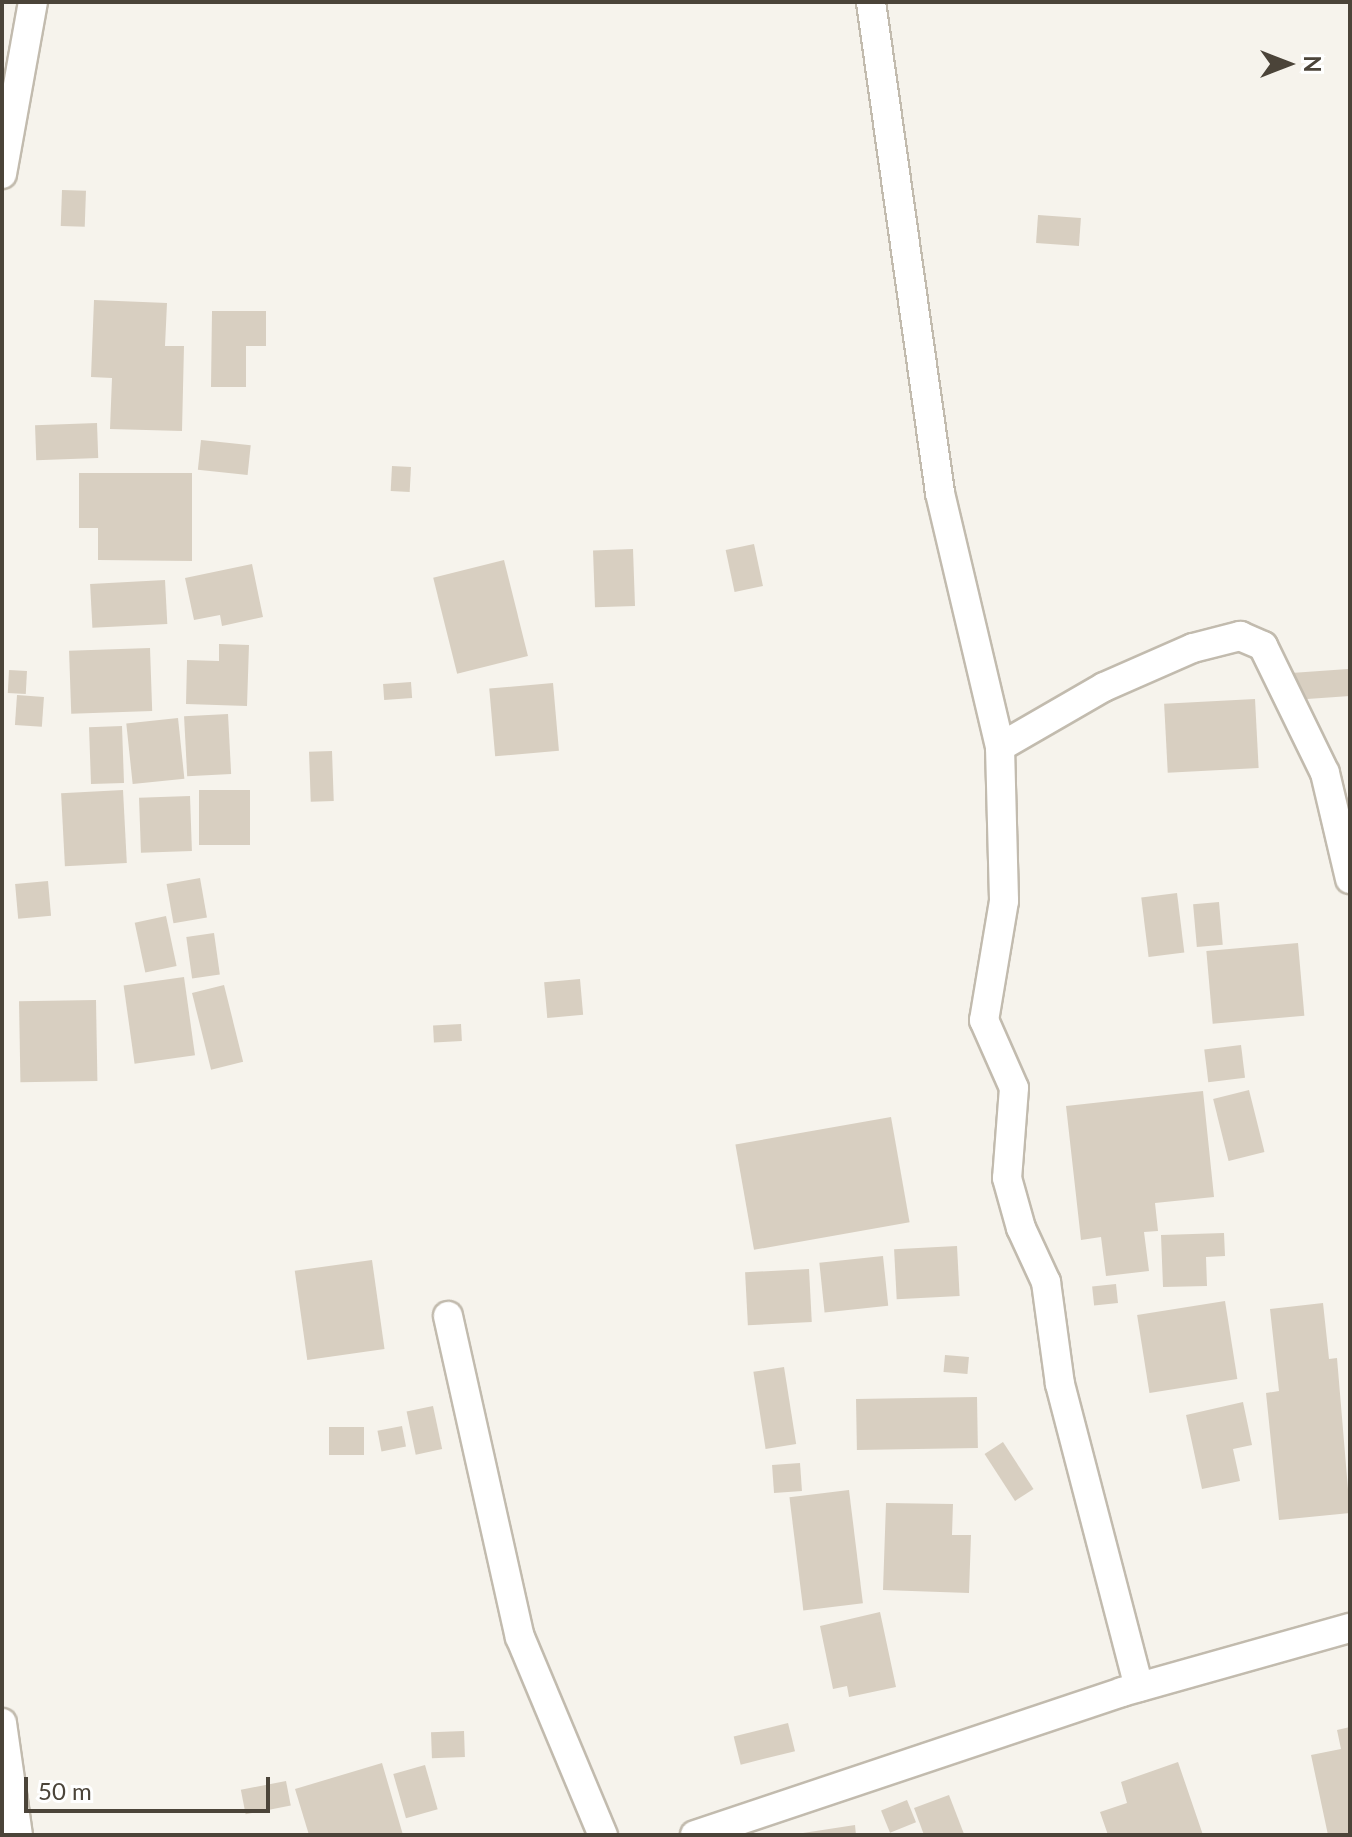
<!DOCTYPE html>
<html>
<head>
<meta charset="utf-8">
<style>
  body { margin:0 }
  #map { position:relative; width:1352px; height:1837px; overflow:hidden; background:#f6f3ec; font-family:Lato,sans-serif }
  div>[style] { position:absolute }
  .building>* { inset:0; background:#d8cfc1; transform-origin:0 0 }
  .roads { filter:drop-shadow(2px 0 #c2bbae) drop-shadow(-2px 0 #c2bbae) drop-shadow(0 2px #c2bbae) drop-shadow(0 -2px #c2bbae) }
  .street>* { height:28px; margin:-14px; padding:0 14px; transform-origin:14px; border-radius:14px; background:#fff }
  span { translate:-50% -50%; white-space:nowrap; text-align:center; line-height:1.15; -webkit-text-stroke:6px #fff; paint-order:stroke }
  .frame { position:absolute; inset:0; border:4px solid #4b4439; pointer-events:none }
  .north { position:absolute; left:1248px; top:24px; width:80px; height:80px; -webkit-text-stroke:6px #fff; paint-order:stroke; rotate:90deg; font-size:22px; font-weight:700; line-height:32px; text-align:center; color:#4b4439 }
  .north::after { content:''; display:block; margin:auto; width:28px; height:36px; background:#4b4439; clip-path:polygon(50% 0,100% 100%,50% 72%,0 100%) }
  .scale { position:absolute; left:24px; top:1777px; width:246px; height:36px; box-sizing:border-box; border:4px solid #4b4439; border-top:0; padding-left:10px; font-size:24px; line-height:28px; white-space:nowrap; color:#4b4439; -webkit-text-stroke:6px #fff; paint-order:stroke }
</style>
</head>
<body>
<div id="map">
  <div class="building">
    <div style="left:62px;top:190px;width:24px;height:36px;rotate:2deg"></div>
    <div style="left:1038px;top:215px;width:43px;height:28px;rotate:4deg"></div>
    <div style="clip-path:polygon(94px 300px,167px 303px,165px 346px,184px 346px,182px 431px,110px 429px,112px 378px,91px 377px)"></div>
    <div style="clip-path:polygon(212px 311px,266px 311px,266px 346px,246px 346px,246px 387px,211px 387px)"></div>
    <div style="left:97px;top:423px;width:35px;height:62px;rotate:88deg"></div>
    <div style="left:201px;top:440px;width:50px;height:30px;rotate:6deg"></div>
    <div style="left:392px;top:466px;width:19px;height:25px;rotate:3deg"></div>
    <div style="clip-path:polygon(79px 473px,192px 473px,192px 561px,98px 560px,98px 528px,79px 528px)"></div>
    <div style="left:754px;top:544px;width:43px;height:29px;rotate:78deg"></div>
    <div style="left:633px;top:549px;width:57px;height:40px;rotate:88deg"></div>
    <div style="left:504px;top:560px;width:99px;height:73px;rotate:76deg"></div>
    <div style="clip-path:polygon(252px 564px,263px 617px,222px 626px,220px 615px,194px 620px,185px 578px)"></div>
    <div style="left:165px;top:580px;width:44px;height:75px;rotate:87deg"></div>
    <div style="clip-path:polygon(219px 644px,249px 645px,247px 706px,186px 704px,187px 660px,219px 661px)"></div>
    <div style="left:150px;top:648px;width:63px;height:81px;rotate:88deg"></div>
    <div style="left:1348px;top:669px;width:27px;height:64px;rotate:86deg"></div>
    <div style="left:9px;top:670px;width:18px;height:23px;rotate:3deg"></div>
    <div style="left:411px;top:682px;width:16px;height:28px;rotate:86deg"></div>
    <div style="left:553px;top:683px;width:68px;height:64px;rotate:85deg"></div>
    <div style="left:17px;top:695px;width:27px;height:30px;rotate:4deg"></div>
    <div style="left:1255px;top:699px;width:69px;height:91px;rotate:87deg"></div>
    <div style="left:228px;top:714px;width:60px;height:44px;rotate:87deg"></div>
    <div style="left:178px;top:718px;width:61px;height:52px;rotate:84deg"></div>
    <div style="left:122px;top:726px;width:57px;height:33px;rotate:88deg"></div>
    <div style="left:332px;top:751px;width:50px;height:23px;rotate:88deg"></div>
    <div style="left:123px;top:790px;width:73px;height:62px;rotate:87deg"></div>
    <div style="left:199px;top:790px;width:51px;height:55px"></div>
    <div style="left:190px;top:796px;width:55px;height:51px;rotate:88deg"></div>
    <div style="left:200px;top:878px;width:40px;height:34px;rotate:80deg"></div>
    <div style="left:48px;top:881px;width:35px;height:33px;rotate:85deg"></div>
    <div style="left:1177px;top:893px;width:60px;height:36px;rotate:83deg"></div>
    <div style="left:1219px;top:902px;width:43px;height:26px;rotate:85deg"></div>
    <div style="left:166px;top:916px;width:51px;height:32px;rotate:78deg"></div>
    <div style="left:214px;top:933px;width:42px;height:28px;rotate:82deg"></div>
    <div style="left:1298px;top:943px;width:73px;height:92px;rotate:85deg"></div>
    <div style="left:184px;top:977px;width:79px;height:61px;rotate:82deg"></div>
    <div style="left:580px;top:979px;width:36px;height:36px;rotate:85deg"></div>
    <div style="left:224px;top:985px;width:79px;height:33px;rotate:76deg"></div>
    <div style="left:96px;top:1000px;width:81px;height:77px;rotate:89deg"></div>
    <div style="left:461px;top:1024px;width:17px;height:28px;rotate:87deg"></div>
    <div style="left:1241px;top:1045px;width:33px;height:37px;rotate:83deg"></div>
    <div style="left:1249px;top:1090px;width:64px;height:37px;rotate:76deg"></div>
    <div style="clip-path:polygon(1203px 1091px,1214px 1197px,1155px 1203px,1158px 1231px,1144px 1232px,1149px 1271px,1106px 1276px,1101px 1237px,1081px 1240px,1066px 1106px)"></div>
    <div style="left:891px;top:1117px;width:107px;height:158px;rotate:80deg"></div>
    <div style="clip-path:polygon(1224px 1233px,1225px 1256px,1206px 1257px,1207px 1286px,1163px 1287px,1161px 1235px)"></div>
    <div style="left:957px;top:1246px;width:50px;height:63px;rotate:87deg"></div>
    <div style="left:883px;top:1256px;width:50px;height:64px;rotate:84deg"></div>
    <div style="left:372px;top:1260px;width:90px;height:78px;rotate:82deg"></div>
    <div style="left:809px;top:1269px;width:53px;height:64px;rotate:87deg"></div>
    <div style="left:1116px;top:1284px;width:19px;height:24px;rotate:84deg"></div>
    <div style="left:1225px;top:1301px;width:79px;height:89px;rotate:81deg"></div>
    <div style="clip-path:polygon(1323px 1303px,1329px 1359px,1337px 1358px,1350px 1513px,1279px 1520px,1266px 1393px,1279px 1391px,1270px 1309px)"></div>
    <div style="left:945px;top:1355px;width:24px;height:17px;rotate:5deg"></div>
    <div style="left:784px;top:1367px;width:78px;height:31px;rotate:81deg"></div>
    <div style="left:977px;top:1397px;width:51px;height:121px;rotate:89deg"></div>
    <div style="clip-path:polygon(1243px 1402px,1252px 1445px,1233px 1449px,1240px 1481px,1202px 1489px,1186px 1415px)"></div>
    <div style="left:433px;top:1406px;width:44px;height:27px;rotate:78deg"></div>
    <div style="left:402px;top:1426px;width:21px;height:25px;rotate:79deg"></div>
    <div style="left:364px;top:1427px;width:28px;height:35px;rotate:90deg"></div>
    <div style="left:1003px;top:1442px;width:56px;height:22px;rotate:57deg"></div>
    <div style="left:800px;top:1463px;width:28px;height:28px;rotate:86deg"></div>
    <div style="left:849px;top:1490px;width:114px;height:60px;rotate:83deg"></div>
    <div style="clip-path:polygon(886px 1503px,953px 1504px,952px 1535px,971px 1535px,969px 1593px,883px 1590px)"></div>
    <div style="clip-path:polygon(880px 1612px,896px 1687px,849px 1697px,847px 1686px,833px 1689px,820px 1626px)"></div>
    <div style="left:788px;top:1723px;width:29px;height:56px;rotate:76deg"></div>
    <div style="clip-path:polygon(1350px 1727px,1350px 1835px,1328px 1835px,1311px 1755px,1341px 1749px,1337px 1730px)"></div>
    <div style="left:464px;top:1731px;width:26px;height:33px;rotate:88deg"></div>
    <div style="clip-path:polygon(1178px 1762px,1203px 1835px,1108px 1835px,1100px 1812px,1127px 1803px,1121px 1782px)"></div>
    <div style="clip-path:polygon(382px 1763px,403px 1835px,309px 1835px,295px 1789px)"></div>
    <div style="left:425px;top:1765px;width:46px;height:33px;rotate:74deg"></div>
    <div style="left:286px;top:1781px;width:25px;height:46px;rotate:79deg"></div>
    <div style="clip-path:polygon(949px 1795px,964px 1834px,924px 1835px,914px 1808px)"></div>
    <div style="left:907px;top:1800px;width:24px;height:28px;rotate:68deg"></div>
    <div style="clip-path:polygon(855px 1825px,856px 1835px,803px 1835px,803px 1833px)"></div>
  </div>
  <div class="roads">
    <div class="street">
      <div style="left:871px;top:2px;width:496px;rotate:82deg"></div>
      <div style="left:940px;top:493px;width:261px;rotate:76.7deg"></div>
      <div style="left:1000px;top:747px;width:154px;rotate:88.5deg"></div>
      <div style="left:1004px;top:901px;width:121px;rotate:99.5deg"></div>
      <div style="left:984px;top:1020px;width:74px;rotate:66.2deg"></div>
      <div style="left:1014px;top:1088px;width:90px;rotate:94.4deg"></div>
      <div style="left:1007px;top:1178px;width:52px;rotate:74.4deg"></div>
      <div style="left:1021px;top:1228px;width:60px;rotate:65.2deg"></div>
      <div style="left:1046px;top:1282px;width:103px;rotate:82.2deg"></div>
      <div style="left:1060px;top:1384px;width:313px;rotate:75.4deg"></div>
      <div style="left:2px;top:174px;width:175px;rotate:-79.8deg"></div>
      <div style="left:1000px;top:747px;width:120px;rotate:-30deg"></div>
      <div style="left:1104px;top:687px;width:97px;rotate:-23.7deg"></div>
      <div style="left:1193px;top:648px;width:49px;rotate:-14.3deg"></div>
      <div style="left:1240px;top:636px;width:25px;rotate:23deg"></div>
      <div style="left:1263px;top:646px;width:141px;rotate:64deg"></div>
      <div style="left:1325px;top:773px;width:109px;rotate:76.7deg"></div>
      <div style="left:448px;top:1316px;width:329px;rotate:77.4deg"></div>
      <div style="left:520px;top:1637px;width:215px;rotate:67.3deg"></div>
      <div style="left:2px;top:1723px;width:113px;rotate:81.9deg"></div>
      <div style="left:695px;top:1835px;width:450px;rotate:-18.5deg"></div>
      <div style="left:1122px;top:1692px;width:237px;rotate:-15.7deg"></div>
    </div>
  </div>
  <div class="frame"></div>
  <div class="north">N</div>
  <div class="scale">50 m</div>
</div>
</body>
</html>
